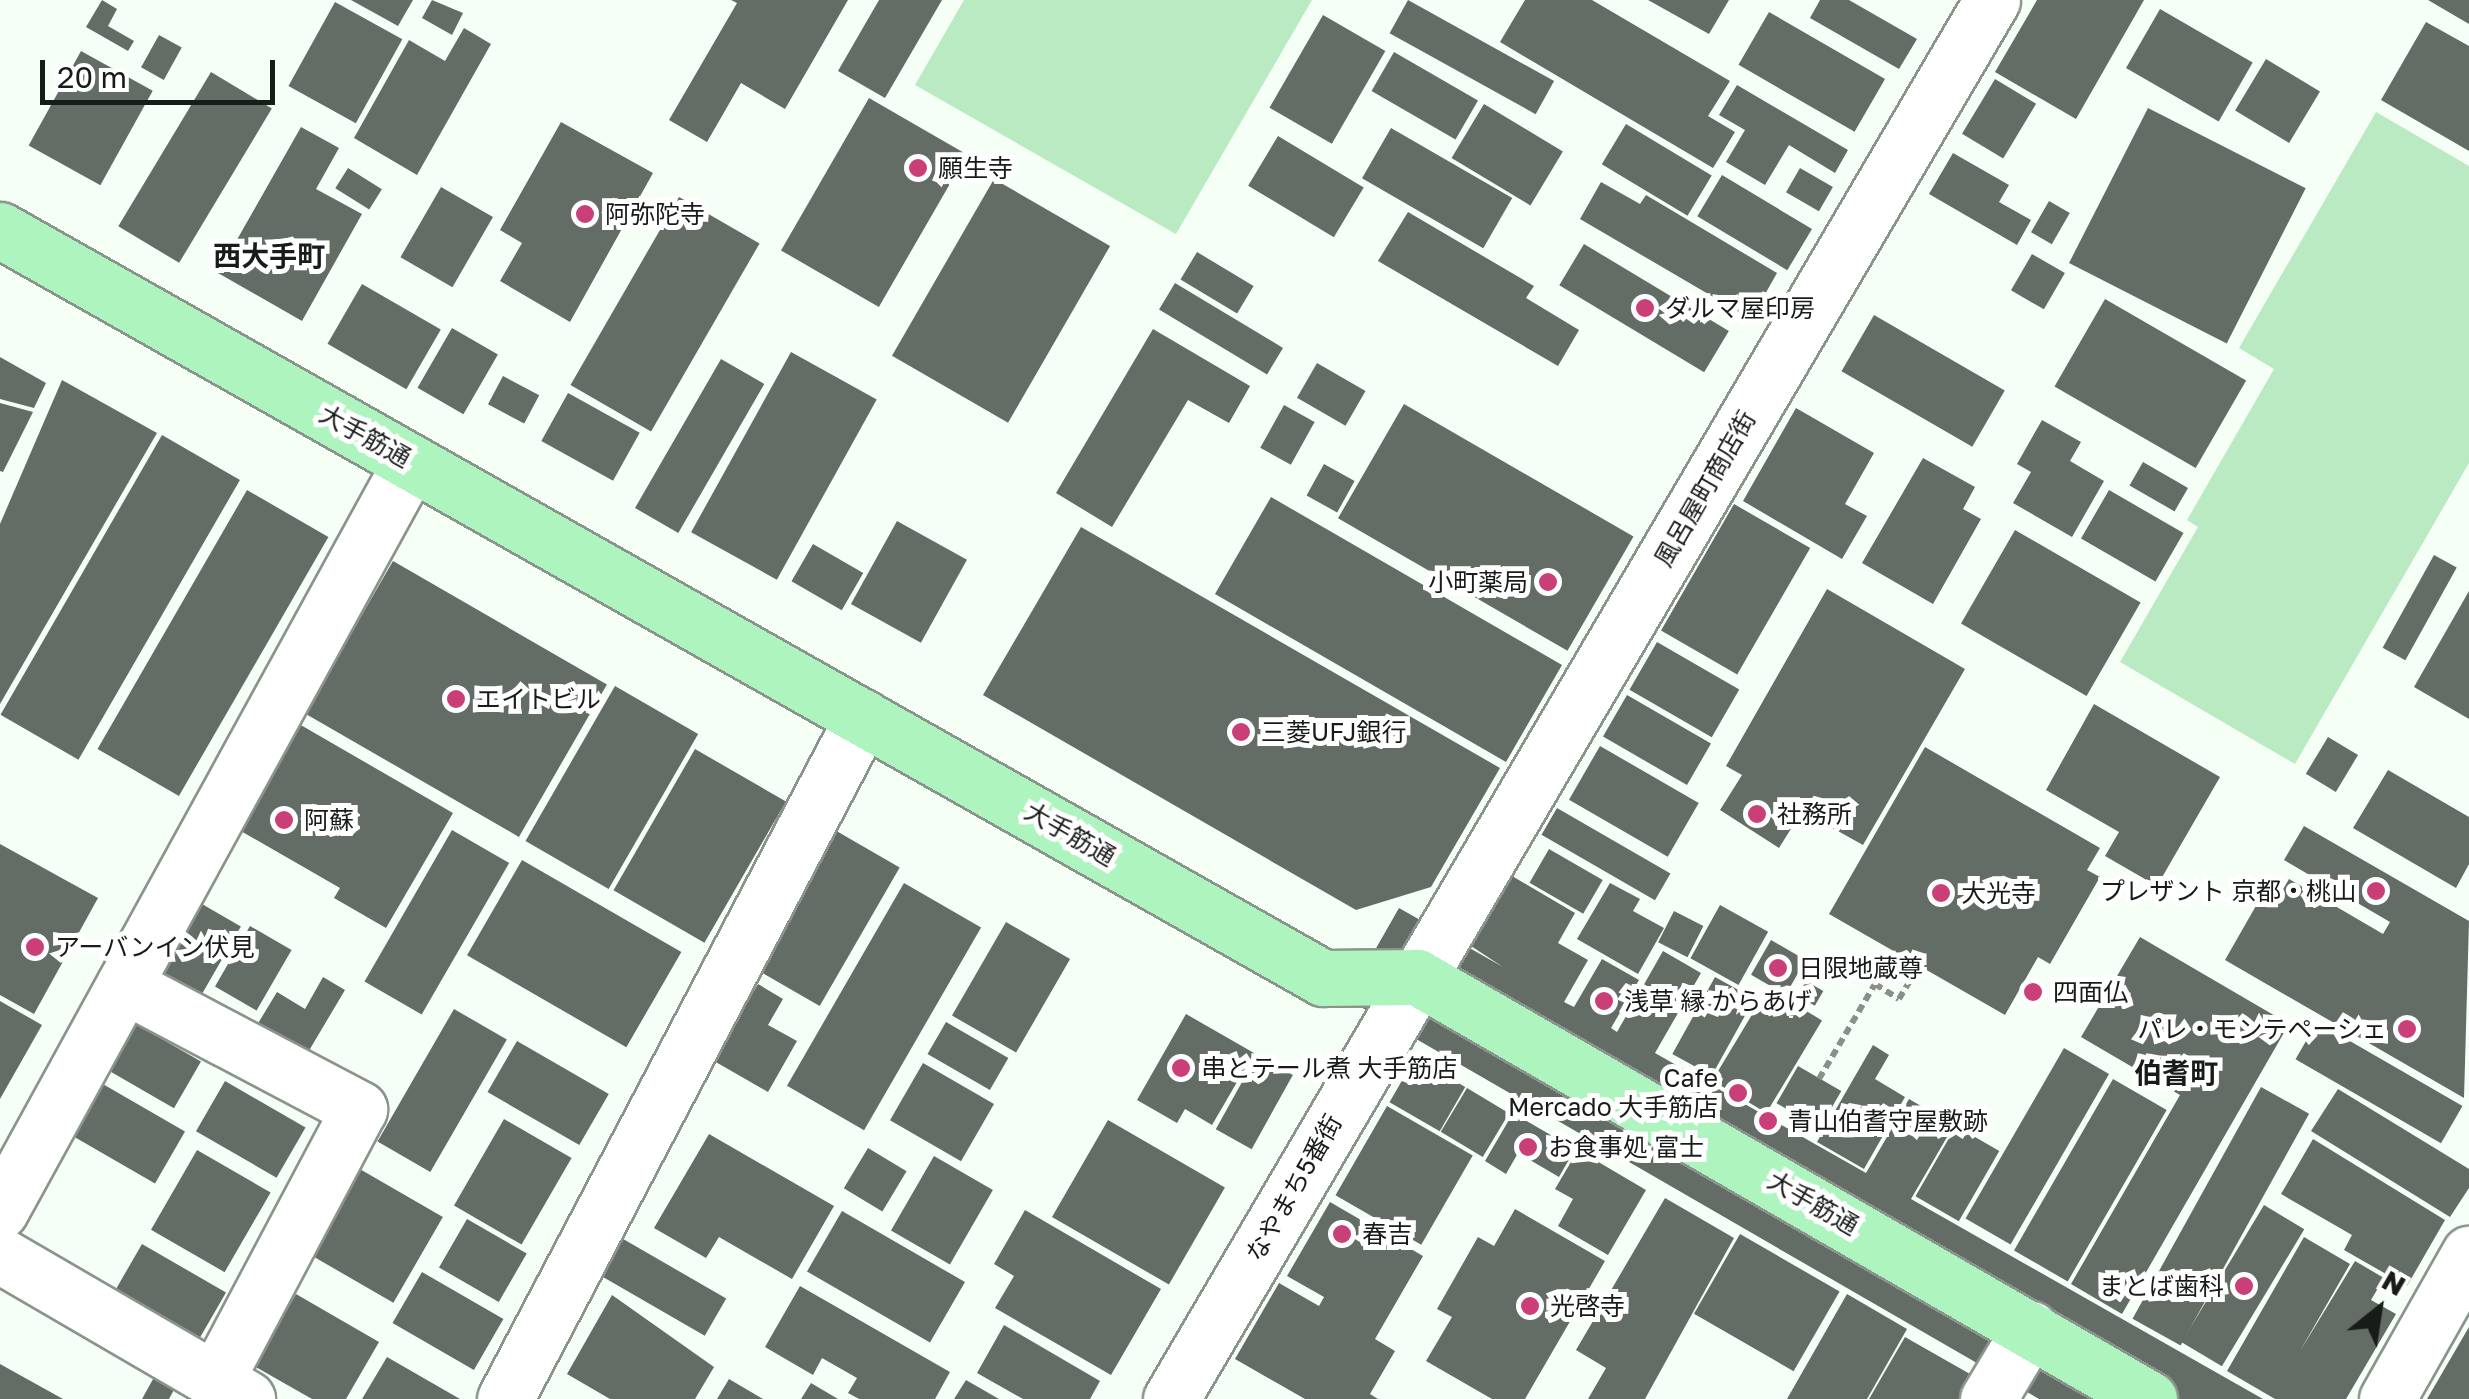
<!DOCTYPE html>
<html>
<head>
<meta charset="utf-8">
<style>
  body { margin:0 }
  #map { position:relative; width:2469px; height:1399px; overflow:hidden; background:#f5fff6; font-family:"Golos Text","Noto Sans JP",sans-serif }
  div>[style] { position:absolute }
  .green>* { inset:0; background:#baeac2 }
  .building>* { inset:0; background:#636c65; transform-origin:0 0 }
  .path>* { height:6px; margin-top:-3px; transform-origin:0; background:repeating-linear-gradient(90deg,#89908a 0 8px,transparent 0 13px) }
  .roads { filter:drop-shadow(2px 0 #8b948c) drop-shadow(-2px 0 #8b948c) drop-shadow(0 2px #8b948c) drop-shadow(0 -2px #8b948c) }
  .minor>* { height:55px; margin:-27.5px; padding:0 27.5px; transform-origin:27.5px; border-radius:27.5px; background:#fff }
  .major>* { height:55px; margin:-27.5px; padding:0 27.5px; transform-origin:27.5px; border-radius:27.5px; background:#adf4be }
  .dots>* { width:28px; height:28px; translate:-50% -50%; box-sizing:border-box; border:5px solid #fff; border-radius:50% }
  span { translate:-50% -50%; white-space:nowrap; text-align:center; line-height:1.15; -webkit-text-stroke:10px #fff; paint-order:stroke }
  .poi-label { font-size:25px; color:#181c19 }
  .left { translate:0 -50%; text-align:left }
  .right { translate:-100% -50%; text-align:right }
  .street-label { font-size:25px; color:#181c19 }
  .neighbourhood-label { font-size:28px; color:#181c19; font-weight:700 }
  .north { position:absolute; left:2329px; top:1259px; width:100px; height:100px; -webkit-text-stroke:8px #fff; paint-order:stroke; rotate:30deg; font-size:28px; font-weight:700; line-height:40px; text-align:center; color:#181c19 }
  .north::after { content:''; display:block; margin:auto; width:35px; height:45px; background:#181c19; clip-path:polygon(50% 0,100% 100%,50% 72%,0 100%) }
  .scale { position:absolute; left:40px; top:60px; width:235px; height:45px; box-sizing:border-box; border:5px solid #181c19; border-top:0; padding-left:12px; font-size:30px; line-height:35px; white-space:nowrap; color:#181c19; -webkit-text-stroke:8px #fff; paint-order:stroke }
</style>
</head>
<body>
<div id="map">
  <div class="green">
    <div style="clip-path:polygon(964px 0,1312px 0,1176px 234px,915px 85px)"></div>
    <div style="clip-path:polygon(2376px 112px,2469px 166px,2469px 463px,2295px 764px,2120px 662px,2198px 527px,2187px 520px,2274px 369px,2239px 348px)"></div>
  </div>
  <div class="building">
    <div style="clip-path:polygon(102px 0,117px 9px,108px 26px,134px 41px,128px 51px,86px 27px)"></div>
    <div style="clip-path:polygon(351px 0,413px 0,398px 26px)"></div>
    <div style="clip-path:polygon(432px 0,463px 13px,452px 35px,422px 18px)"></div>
    <div style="clip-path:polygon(731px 0,848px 0,785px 109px,741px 83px,707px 142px,669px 120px,737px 3px)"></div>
    <div style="clip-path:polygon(879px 0,942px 0,885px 98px,838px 71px)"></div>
    <div style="left:1408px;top:0;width:167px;height:38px;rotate:29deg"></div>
    <div style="clip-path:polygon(1525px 0,1592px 0,1730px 81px,1708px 116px,1735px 132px,1713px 168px,1500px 42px)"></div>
    <div style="clip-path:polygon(1648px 0,1729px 0,1709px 34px)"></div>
    <div style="clip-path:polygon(1820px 0,1849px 0,1917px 39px,1899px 69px,1810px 18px)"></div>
    <div style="clip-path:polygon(2037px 0,2144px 0,2076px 119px,1995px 72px)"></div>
    <div style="clip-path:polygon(2428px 0,2469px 0,2469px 24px)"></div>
    <div style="left:335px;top:2px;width:77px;height:96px;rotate:29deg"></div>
    <div style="left:2160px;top:9px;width:107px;height:68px;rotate:30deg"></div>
    <div style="left:1769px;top:12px;width:134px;height:61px;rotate:30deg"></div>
    <div style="left:1323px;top:15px;width:72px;height:107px;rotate:30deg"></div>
    <div style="clip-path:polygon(2426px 22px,2469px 46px,2469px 151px,2381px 100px)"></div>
    <div style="clip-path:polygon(464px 28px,491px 44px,417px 175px,354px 138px,409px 40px,445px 61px)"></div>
    <div style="left:159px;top:35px;width:26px;height:37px;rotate:29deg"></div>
    <div style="left:81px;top:51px;width:82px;height:108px;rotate:29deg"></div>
    <div style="left:1394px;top:52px;width:97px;height:45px;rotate:30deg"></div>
    <div style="left:2266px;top:59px;width:63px;height:60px;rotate:31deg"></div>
    <div style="left:211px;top:72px;width:71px;height:180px;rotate:31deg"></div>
    <div style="left:1995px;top:79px;width:48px;height:64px;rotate:31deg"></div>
    <div style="clip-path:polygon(1737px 85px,1848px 150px,1835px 173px,1789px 145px,1765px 185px,1726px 162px,1745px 130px,1719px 115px)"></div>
    <div style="left:869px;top:98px;width:113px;height:176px;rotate:30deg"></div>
    <div style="left:1484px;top:104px;width:92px;height:63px;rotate:31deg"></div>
    <div style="left:2148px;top:108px;width:177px;height:174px;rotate:27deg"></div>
    <div style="clip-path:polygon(561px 122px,653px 173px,570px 322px,500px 281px,522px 243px,500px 230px)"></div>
    <div style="left:1626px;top:124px;width:100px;height:47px;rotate:31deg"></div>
    <div style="clip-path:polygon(301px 127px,339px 148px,316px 189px,362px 214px,302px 321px,218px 273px)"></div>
    <div style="left:1391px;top:128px;width:140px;height:58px;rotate:30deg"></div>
    <div style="left:1278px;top:136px;width:100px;height:58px;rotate:31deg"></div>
    <div style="clip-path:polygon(1953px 153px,2009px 185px,1999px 202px,2031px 220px,2017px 245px,1929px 194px)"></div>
    <div style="left:348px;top:168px;width:40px;height:24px;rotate:32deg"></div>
    <div style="left:1800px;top:168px;width:38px;height:28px;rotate:30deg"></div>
    <div style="left:1722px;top:175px;width:105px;height:48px;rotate:31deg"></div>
    <div style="left:994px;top:179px;width:134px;height:204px;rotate:30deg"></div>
    <div style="clip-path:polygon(1601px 182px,1640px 204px,1646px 195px,1777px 273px,1751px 319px,1580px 219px)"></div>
    <div style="left:441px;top:187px;width:60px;height:81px;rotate:30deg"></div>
    <div style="left:679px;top:197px;width:93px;height:217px;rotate:30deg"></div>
    <div style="left:2049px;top:201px;width:24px;height:36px;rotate:30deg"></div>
    <div style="clip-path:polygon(1408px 212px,1534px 286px,1526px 298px,1579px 330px,1558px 366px,1378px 261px)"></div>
    <div style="left:1584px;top:244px;width:169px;height:48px;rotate:31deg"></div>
    <div style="left:1197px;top:252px;width:66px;height:32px;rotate:31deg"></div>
    <div style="left:2032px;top:254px;width:38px;height:42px;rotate:30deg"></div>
    <div style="left:1175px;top:283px;width:126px;height:31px;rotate:31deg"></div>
    <div style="left:362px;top:284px;width:91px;height:69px;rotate:30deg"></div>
    <div style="left:2105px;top:299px;width:163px;height:101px;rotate:30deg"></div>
    <div style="left:1874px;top:315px;width:151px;height:65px;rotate:30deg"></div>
    <div style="left:452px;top:328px;width:53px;height:69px;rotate:30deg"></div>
    <div style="clip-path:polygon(1153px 329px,1250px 386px,1229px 423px,1188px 400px,1112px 527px,1056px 493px)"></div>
    <div style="left:791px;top:352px;width:98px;height:206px;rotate:29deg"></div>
    <div style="clip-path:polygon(0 357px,46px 383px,34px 408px,0 399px)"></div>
    <div style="left:721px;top:359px;width:50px;height:172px;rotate:30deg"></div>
    <div style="left:1317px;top:363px;width:56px;height:40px;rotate:30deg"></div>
    <div style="left:503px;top:376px;width:41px;height:32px;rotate:28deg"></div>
    <div style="clip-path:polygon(62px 380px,157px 433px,0 704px,0 524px)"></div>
    <div style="left:568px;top:393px;width:82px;height:55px;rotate:29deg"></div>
    <div style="clip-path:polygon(0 403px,33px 412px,3px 472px,0 471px)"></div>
    <div style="left:1404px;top:404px;width:265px;height:132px;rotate:30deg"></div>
    <div style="left:1284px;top:405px;width:35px;height:49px;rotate:29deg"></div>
    <div style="clip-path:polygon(1796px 408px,1874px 453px,1845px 504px,1867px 516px,1842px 559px,1743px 501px)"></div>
    <div style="clip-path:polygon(2042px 420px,2081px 442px,2070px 461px,2104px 481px,2072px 537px,2013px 503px,2031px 472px,2017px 464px)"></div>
    <div style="left:162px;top:435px;width:90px;height:323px;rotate:30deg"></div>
    <div style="clip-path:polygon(1923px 458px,1975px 487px,1963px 509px,1981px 519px,1933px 604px,1862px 563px)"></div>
    <div style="left:2143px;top:462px;width:52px;height:27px;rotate:30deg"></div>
    <div style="left:1324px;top:464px;width:35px;height:36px;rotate:29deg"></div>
    <div style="left:247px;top:490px;width:94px;height:299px;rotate:30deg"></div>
    <div style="left:2109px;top:490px;width:86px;height:56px;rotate:30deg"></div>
    <div style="left:1271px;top:497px;width:336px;height:112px;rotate:30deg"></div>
    <div style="left:1734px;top:504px;width:88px;height:146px;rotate:30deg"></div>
    <div style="left:897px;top:521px;width:80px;height:95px;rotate:29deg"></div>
    <div style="clip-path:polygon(1081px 527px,1500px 768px,1431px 887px,1356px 910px,983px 695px)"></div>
    <div style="left:2015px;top:530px;width:145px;height:108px;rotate:30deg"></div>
    <div style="left:813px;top:544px;width:58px;height:43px;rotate:30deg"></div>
    <div style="left:2434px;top:555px;width:26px;height:106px;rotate:29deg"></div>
    <div style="left:393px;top:561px;width:247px;height:176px;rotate:30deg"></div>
    <div style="clip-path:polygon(1827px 589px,1965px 669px,1863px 845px,1802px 811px,1779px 848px,1720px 810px,1742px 775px,1726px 766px)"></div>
    <div style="clip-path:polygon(2469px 591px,2469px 719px,2414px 687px)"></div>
    <div style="left:1657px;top:642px;width:95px;height:55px;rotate:30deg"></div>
    <div style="left:615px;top:686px;width:96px;height:179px;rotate:30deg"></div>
    <div style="left:1627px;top:695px;width:97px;height:48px;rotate:30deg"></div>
    <div style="clip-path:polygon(2094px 704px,2220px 777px,2157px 886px,2105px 856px,2119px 832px,2046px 790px)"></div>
    <div style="clip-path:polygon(299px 724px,453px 813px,386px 928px,334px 898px,340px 888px,239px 830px)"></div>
    <div style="left:2328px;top:737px;width:35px;height:43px;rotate:31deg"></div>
    <div style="left:1600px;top:746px;width:114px;height:62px;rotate:30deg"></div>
    <div style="clip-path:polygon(1925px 747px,2100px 848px,2087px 870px,2100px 877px,2050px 964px,2038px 957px,2005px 1015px,1829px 914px)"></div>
    <div style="left:695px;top:749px;width:105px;height:163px;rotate:30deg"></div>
    <div style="clip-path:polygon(2388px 770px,2469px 817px,2469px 864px,2456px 888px,2353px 828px)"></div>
    <div style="left:1557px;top:808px;width:131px;height:31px;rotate:30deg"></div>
    <div style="clip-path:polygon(2304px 826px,2469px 921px,2464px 1098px,2225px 960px,2269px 883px,2282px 891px,2289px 879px,2383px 934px,2390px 922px,2284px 860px)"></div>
    <div style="left:833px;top:829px;width:77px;height:160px;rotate:30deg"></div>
    <div style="left:452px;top:830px;width:66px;height:175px;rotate:30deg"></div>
    <div style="clip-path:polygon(0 844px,98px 898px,34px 1014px,0 995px)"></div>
    <div style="left:1549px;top:849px;width:62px;height:39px;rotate:30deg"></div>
    <div style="left:522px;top:860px;width:184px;height:110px;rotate:30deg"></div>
    <div style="clip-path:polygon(1512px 876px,1575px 913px,1558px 943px,1588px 960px,1564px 1002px,1574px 1007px,1602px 959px,1639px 980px,1611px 1028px,1617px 1032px,1663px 951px,1701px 973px,1655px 1053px,1866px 1173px,1909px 1099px,1954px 1125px,1911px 1199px,2263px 1399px,2039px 1399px,1347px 999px,1399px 908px,1503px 967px,1471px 946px)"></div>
    <div style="left:904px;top:883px;width:89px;height:234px;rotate:30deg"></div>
    <div style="clip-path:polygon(1610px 883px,1640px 899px,1633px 911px,1664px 928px,1638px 974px,1577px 939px)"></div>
    <div style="left:195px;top:900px;width:53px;height:92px;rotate:30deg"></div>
    <div style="left:1720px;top:905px;width:55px;height:61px;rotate:29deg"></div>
    <div style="left:1674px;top:911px;width:33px;height:35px;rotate:27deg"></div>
    <div style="left:1006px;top:922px;width:74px;height:108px;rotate:30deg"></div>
    <div style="left:250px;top:926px;width:48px;height:70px;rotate:30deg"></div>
    <div style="clip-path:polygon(2140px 937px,2289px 1024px,2122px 1314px,2071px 1284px,2180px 1095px,2081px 1037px)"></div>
    <div style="left:1771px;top:940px;width:40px;height:40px;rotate:30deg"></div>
    <div style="clip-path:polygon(323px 977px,345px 990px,304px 1059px,254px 1030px,277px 992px,305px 1009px)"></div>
    <div style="left:1715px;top:977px;width:45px;height:88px;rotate:29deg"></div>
    <div style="left:1806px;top:981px;width:20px;height:17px;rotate:30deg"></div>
    <div style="clip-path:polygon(758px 984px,783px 999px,768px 1025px,797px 1041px,768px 1092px,714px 1061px)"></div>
    <div style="left:1768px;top:988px;width:63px;height:108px;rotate:31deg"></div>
    <div style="clip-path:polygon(0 1001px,42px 1025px,0 1099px)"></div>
    <div style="left:454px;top:1009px;width:61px;height:153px;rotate:30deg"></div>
    <div style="clip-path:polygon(1186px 1014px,1254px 1053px,1212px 1125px,1185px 1109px,1177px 1123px,1137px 1100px)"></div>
    <div style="left:946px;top:1022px;width:72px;height:37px;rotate:30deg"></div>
    <div style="left:2317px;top:1022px;width:168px;height:43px;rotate:30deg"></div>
    <div style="left:136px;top:1024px;width:75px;height:54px;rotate:30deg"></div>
    <div style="left:517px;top:1041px;width:106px;height:59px;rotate:30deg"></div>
    <div style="clip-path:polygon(1873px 1045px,1889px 1055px,1875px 1079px,1905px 1097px,1864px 1169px,1817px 1142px)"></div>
    <div style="left:2064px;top:1048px;width:52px;height:197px;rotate:30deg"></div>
    <div style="left:1257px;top:1055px;width:41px;height:85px;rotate:29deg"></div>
    <div style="left:1415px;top:1058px;width:58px;height:51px;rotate:30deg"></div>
    <div style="left:923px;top:1063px;width:82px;height:66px;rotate:30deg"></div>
    <div style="left:1798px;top:1066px;width:50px;height:43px;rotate:30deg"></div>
    <div style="left:2113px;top:1079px;width:62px;height:198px;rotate:30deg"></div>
    <div style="left:225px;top:1081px;width:93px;height:58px;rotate:30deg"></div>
    <div style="left:101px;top:1083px;width:97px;height:60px;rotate:30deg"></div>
    <div style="left:2261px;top:1087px;width:55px;height:265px;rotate:29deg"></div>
    <div style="left:1467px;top:1088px;width:49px;height:51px;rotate:31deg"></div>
    <div style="clip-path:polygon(2338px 1089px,2469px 1169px,2469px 1188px,2450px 1217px,2311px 1131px)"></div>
    <div style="left:1387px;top:1106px;width:99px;height:103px;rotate:30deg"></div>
    <div style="clip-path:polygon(1513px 1113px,1575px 1149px,1559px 1177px,1518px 1153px,1506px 1174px,1485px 1161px)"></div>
    <div style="left:504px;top:1119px;width:78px;height:100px;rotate:30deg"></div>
    <div style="left:1108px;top:1120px;width:135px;height:112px;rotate:30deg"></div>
    <div style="left:1956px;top:1126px;width:50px;height:81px;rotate:30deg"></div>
    <div style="clip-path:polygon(709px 1134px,834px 1206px,792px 1279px,719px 1237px,706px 1258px,654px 1228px)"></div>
    <div style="clip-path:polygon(2313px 1139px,2445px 1220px,2407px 1286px,2344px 1250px,2352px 1235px,2281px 1194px)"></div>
    <div style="left:868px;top:1148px;width:45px;height:47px;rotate:31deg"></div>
    <div style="left:197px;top:1150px;width:85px;height:92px;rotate:30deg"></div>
    <div style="clip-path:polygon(1578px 1150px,1646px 1190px,1608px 1255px,1558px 1226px,1573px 1199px,1555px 1189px)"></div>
    <div style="left:934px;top:1156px;width:68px;height:86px;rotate:30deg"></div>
    <div style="left:358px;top:1168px;width:98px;height:99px;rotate:30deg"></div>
    <div style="clip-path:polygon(1665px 1198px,1734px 1238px,1645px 1399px,1588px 1399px,1606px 1368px,1576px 1350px)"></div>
    <div style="clip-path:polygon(1330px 1202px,1423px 1256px,1375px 1339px,1395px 1351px,1370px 1394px,1378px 1399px,1305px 1399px,1235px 1359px,1279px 1283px,1319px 1306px,1324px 1297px,1287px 1276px)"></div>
    <div style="left:2264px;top:1205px;width:47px;height:160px;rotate:31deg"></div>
    <div style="clip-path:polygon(1515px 1209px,1605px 1261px,1525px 1399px,1492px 1399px,1426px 1361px,1452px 1317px,1437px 1309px,1478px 1237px,1494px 1246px)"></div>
    <div style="clip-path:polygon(1025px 1210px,1161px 1289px,1111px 1375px,995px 1308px,1014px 1276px,994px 1264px)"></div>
    <div style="left:842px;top:1211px;width:142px;height:70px;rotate:30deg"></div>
    <div style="left:467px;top:1219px;width:69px;height:56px;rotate:30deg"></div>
    <div style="left:1740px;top:1234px;width:115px;height:92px;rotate:30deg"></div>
    <div style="left:618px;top:1236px;width:125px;height:43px;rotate:30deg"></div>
    <div style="clip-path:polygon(2304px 1237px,2350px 1264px,2300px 1351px,2355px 1261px,2384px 1278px,2371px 1300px,2396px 1314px,2346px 1399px,2275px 1399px,2227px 1371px)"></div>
    <div style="left:142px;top:1244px;width:97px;height:54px;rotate:30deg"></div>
    <div style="left:422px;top:1272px;width:94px;height:59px;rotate:30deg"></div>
    <div style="clip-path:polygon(800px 1286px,950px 1372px,935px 1399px,859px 1399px,848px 1393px,857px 1378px,822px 1358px,813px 1375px,765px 1347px)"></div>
    <div style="clip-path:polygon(296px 1294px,379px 1342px,346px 1399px,312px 1399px,254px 1366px)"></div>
    <div style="clip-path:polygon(1847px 1294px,1907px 1329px,1867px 1399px,1787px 1399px)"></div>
    <div style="clip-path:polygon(612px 1295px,714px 1367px,695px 1399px,610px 1399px,567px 1374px)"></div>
    <div style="clip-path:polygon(1004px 1325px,1100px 1381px,1090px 1399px,1023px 1399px,977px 1373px)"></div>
    <div style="clip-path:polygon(2469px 1327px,2469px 1399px,2427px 1399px)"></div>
    <div style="clip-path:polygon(1905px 1337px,1977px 1378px,1966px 1399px,1869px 1399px)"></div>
    <div style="clip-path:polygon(387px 1357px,460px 1399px,362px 1399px)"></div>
    <div style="clip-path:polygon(162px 1363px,182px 1375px,169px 1399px,142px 1399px)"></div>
    <div style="clip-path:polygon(0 1364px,63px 1399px,0 1399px)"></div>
    <div style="clip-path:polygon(729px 1379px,763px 1399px,717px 1399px)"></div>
    <div style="clip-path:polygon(966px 1380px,999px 1399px,954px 1399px)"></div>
    <div style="clip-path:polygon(811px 1383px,838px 1399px,801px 1399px)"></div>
  </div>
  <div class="path">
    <div style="left:1819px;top:1079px;width:110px;rotate:-59.5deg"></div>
    <div style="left:1875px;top:984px;width:28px;rotate:32deg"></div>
    <div style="left:1899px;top:999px;width:37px;rotate:-59deg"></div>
  </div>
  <div class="roads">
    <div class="minor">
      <div style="left:124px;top:985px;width:266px;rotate:27.8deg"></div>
      <div style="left:359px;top:1109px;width:308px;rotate:117.9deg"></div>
      <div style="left:0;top:1211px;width:854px;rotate:-61.25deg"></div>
      <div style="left:0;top:1255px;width:286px;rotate:30.2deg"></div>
      <div style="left:505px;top:1399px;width:770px;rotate:-62.3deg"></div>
      <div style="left:1171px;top:1399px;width:1622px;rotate:-59.59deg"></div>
      <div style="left:1988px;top:1399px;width:82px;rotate:-59deg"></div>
      <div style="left:2387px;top:1399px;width:167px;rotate:-60.5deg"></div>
    </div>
    <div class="major">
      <div style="left:0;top:230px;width:1520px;rotate:29.48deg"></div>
      <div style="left:1323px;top:978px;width:94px;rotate:-0.6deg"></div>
      <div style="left:1417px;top:977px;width:845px;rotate:29.96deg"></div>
    </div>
  </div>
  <div class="dots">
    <div style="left:918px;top:168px;background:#ca3f77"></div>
    <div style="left:585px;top:214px;background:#ca3f77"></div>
    <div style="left:1645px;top:308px;background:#ca3f77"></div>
    <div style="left:1548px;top:582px;background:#ca3f77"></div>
    <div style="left:456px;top:699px;background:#ca3f77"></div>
    <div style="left:1241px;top:732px;background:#ca3f77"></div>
    <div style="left:1757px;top:814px;background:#ca3f77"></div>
    <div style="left:284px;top:820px;background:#ca3f77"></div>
    <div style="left:2376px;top:891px;background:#ca3f77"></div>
    <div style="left:1941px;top:893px;background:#ca3f77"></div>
    <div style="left:35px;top:947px;background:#ca3f77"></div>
    <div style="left:1778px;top:968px;background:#ca3f77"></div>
    <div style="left:2033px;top:992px;background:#ca3f77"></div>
    <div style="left:1604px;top:1001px;background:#ca3f77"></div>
    <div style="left:2407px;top:1029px;background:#ca3f77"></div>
    <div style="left:1181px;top:1068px;background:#ca3f77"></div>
    <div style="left:1738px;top:1093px;background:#ca3f77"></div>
    <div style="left:1768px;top:1121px;background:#ca3f77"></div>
    <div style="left:1528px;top:1147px;background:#ca3f77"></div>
    <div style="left:1342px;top:1234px;background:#ca3f77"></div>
    <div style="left:2244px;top:1286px;background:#ca3f77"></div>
    <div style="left:1530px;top:1306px;background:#ca3f77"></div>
  </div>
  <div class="poi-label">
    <span class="left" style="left:938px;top:168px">願生寺</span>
    <span class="left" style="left:605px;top:214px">阿弥陀寺</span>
    <span class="left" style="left:1665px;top:308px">ダルマ屋印房</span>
    <span class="right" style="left:1528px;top:582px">小町薬局</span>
    <span class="left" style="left:476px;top:699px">エイトビル</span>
    <span class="left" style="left:1261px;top:732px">三菱UFJ銀行</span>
    <span class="left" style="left:1777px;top:814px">社務所</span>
    <span class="left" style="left:304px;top:820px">阿蘇</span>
    <span class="right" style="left:2356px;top:891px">プレザント 京都・桃山</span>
    <span class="left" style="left:1961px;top:893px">大光寺</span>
    <span class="left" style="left:55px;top:947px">アーバンイン伏見</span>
    <span class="left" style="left:1798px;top:968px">日限地蔵尊</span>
    <span class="left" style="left:2053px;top:992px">四面仏</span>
    <span class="left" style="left:1624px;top:1001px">浅草 縁 からあげ</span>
    <span class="right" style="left:2387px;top:1029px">パレ・モンテペーシェ</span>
    <span class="left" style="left:1201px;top:1068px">串とテール煮 大手筋店</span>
    <span class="right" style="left:1718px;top:1093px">Cafe<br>Mercado 大手筋店</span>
    <span class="left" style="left:1788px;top:1121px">青山伯耆守屋敷跡</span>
    <span class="left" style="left:1548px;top:1147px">お食事処 富士</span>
    <span class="left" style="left:1362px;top:1234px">春吉</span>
    <span class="right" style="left:2224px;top:1286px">まとば歯科</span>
    <span class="left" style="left:1550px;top:1306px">光啓寺</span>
  </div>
  <div class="street-label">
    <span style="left:365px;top:436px;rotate:29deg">大手筋通</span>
    <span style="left:1705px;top:489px;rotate:-60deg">風呂屋町商店街</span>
    <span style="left:1070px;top:834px;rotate:30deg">大手筋通</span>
    <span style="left:1294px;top:1188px;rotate:-60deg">なやまち5番街</span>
    <span style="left:1813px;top:1203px;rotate:30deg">大手筋通</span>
  </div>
  <div class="neighbourhood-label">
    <span style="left:269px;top:256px">西大手町</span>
    <span style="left:2176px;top:1073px">伯耆町</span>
  </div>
  <div class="north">N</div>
  <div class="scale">20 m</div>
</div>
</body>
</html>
